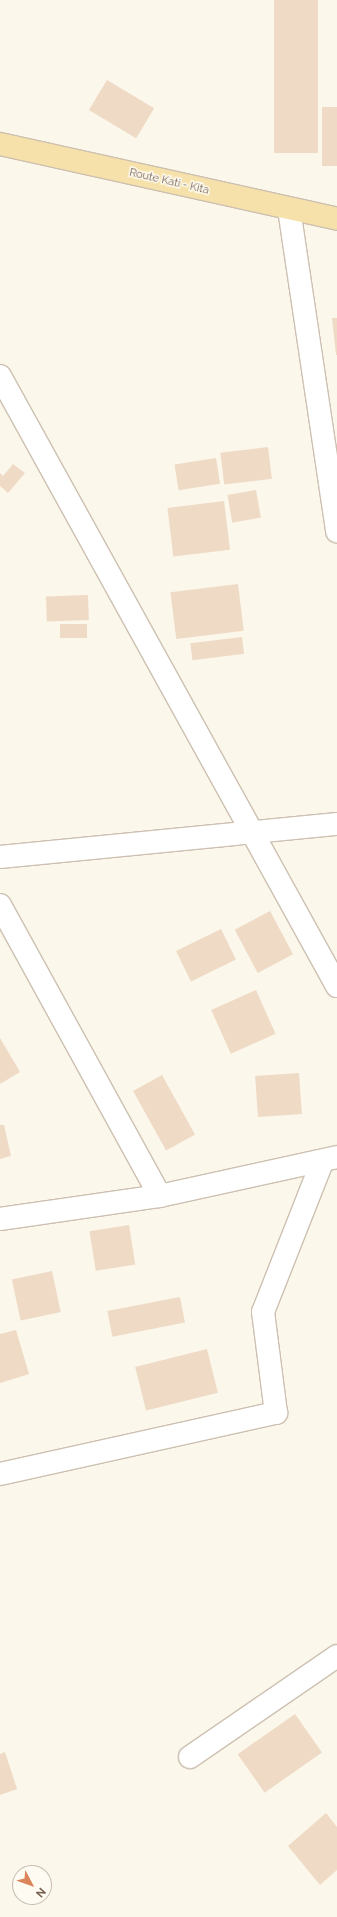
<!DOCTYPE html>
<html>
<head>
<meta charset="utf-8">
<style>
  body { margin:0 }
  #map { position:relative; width:337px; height:1917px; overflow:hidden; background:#fbf7eb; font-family:Raleway,sans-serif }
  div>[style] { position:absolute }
  .building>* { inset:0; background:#efdac5; transform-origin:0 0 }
  .roads { filter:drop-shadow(1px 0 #cdc0b1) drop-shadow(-1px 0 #cdc0b1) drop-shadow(0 1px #cdc0b1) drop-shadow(0 -1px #cdc0b1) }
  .minor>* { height:22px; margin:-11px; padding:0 11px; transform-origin:11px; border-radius:11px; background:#fff }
  .primary>* { height:22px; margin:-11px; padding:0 11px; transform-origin:11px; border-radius:11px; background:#f5e1a9 }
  span { translate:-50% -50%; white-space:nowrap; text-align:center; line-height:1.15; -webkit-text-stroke:3px #fefbf2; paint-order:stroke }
  .street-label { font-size:11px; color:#76614f }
  .north { position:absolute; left:12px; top:1865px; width:40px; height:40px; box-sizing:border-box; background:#fefbf2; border:1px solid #c8bdb1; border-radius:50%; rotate:131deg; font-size:11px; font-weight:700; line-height:16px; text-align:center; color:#76614f }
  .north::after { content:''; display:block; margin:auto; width:14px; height:18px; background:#dc855a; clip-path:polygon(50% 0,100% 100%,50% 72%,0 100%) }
</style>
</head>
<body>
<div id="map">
  <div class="building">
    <div style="left:274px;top:0;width:44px;height:153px"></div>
    <div style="left:107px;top:80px;width:55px;height:35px;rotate:31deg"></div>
    <div style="left:322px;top:107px;width:15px;height:59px"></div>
    <div style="clip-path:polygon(332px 318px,337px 318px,337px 355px,336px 355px)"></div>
    <div style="left:268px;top:447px;width:32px;height:48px;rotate:83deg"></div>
    <div style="left:216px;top:458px;width:26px;height:42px;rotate:81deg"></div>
    <div style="clip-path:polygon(13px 464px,25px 473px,8px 493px,0 486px,0 473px,3px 476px)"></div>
    <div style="left:256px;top:490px;width:28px;height:29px;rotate:80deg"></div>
    <div style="left:224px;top:501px;width:49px;height:57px;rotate:83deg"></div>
    <div style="left:238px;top:584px;width:47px;height:68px;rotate:83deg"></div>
    <div style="left:88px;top:595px;width:25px;height:42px;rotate:88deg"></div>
    <div style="left:87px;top:624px;width:14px;height:27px;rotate:90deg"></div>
    <div style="left:242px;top:637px;width:17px;height:52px;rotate:83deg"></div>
    <div style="left:270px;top:911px;width:49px;height:40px;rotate:62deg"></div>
    <div style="left:221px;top:929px;width:34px;height:50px;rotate:64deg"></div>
    <div style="left:256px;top:990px;width:48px;height:49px;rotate:66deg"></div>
    <div style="clip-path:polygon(0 1038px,20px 1072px,0 1084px)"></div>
    <div style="left:299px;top:1073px;width:41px;height:44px;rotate:86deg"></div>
    <div style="left:162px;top:1075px;width:68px;height:33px;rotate:61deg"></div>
    <div style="clip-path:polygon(0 1125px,4px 1125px,11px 1156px,0 1159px)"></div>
    <div style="left:129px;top:1225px;width:40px;height:40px;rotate:81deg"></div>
    <div style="left:52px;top:1271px;width:42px;height:41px;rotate:78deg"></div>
    <div style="left:180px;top:1297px;width:26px;height:74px;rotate:79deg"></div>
    <div style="clip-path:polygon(16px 1330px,29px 1374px,0 1383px,0 1334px)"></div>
    <div style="left:207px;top:1349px;width:45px;height:74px;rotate:76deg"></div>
    <div style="left:295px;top:1714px;width:47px;height:70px;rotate:55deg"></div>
    <div style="clip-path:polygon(5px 1752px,17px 1789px,0 1795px,0 1754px)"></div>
    <div style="clip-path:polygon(326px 1813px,337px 1827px,337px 1870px,320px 1885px,288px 1846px)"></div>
  </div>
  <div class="roads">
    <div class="minor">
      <div style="left:289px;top:209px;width:326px;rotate:81.5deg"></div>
      <div style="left:0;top:376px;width:697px;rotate:61.08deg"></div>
      <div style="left:0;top:857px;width:339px;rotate:-5.6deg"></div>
      <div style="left:0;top:905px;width:332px;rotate:61.2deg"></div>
      <div style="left:0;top:1219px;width:162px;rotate:-8.2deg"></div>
      <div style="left:160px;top:1196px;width:181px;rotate:-12.4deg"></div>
      <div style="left:0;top:1474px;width:283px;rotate:-12.5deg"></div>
      <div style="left:276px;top:1413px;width:102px;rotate:-97.3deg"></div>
      <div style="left:263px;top:1312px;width:161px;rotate:-68.5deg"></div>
      <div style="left:190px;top:1757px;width:178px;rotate:-34.5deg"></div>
    </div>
    <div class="primary">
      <div style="left:0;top:144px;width:345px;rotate:12.5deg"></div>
    </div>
  </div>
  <div class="street-label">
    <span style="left:169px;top:182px;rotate:13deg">Route Kati - Kita</span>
  </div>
  <div class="north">N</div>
</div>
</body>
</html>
